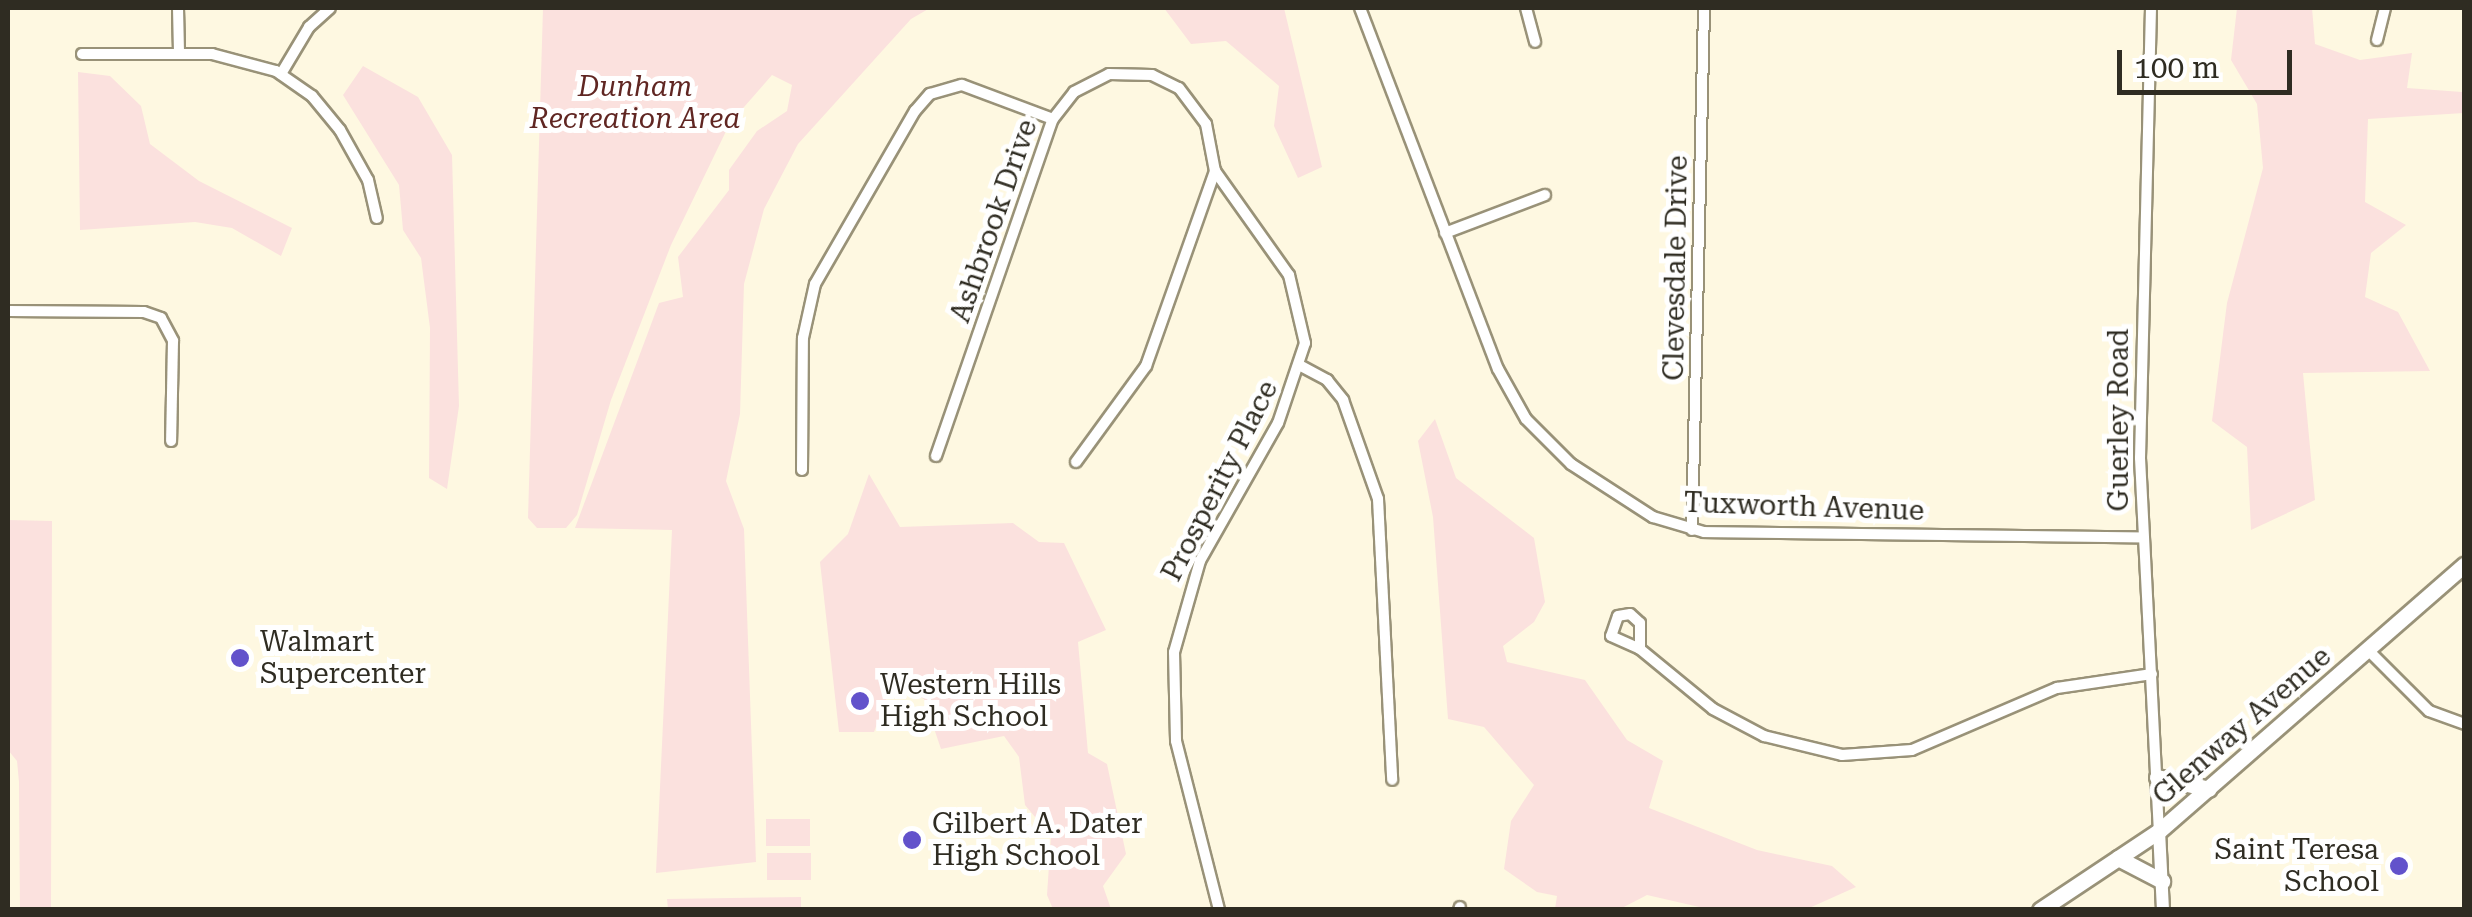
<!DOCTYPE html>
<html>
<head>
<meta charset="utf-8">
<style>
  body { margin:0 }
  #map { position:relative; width:2472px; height:917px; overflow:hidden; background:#fef8e1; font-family:"Roboto Serif",serif }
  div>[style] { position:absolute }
  .green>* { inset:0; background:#fbe1de; transform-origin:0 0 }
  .roads { filter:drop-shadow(2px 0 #999278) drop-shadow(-2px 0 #999278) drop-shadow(0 2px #999278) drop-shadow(0 -2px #999278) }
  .minor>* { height:10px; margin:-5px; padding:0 5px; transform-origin:5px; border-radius:5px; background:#fff }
  .tertiary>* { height:12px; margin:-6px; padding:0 6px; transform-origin:6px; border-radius:6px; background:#fff }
  .primary>* { height:15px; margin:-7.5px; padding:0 7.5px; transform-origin:7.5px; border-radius:7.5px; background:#fff }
  .dots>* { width:28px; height:28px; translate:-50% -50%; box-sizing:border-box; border:5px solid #fff; border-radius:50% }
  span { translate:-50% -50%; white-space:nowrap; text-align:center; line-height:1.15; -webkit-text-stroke:10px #fff; paint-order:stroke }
  .park-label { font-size:28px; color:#602622; font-style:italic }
  .street-label { font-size:28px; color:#2f2c22 }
  .poi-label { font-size:28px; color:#2f2c22 }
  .left { translate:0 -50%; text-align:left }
  .right { translate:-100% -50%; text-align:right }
  .frame { position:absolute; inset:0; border:10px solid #2f2c22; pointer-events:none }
  .scale { position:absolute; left:2117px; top:50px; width:175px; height:45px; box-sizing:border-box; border:5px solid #2f2c22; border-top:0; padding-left:12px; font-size:30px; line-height:35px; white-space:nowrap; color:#2f2c22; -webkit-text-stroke:8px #fff; paint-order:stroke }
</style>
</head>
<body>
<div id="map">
  <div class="green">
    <div style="clip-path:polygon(543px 8px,930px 8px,911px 19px,798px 144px,764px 209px,744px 284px,740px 414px,726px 481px,744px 529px,756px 862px,656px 873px,672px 530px,575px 528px,659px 303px,683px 297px,678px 257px,729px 190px,729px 170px,757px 131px,787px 111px,792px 85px,772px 75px,730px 123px,671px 245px,611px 400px,577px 515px,566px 528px,537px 528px,528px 518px)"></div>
    <div style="clip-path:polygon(1164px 8px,1284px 8px,1322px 167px,1298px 178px,1274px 126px,1279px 86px,1226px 41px,1191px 44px)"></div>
    <div style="clip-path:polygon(2237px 8px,2312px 8px,2315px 44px,2360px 60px,2412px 53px,2407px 88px,2462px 92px,2464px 102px,2464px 113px,2368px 119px,2365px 202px,2406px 225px,2371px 253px,2365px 297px,2398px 312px,2430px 371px,2303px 373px,2315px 500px,2251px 530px,2247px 447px,2212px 421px,2227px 303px,2263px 168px,2257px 104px,2231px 60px)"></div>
    <div style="clip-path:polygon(363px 66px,418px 97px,452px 155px,459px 406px,447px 489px,429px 478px,430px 328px,421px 258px,403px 230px,399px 185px,343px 95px)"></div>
    <div style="clip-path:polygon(78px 72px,110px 76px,141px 106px,150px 144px,199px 181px,292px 228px,281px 256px,232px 228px,195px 222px,80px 230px)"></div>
    <div style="clip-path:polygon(1435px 419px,1456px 478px,1534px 538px,1545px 602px,1534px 622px,1503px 646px,1507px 662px,1585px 680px,1627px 740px,1663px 761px,1649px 808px,1757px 850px,1832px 866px,1856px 887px,1807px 909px,1708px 909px,1647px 895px,1620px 909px,1555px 909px,1557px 896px,1537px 892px,1504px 869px,1511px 821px,1534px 785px,1484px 727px,1448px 719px,1433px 517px,1418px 441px)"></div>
    <div style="clip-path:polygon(869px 474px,900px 527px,1013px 523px,1039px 542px,1064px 543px,1106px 630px,1078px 642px,1088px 753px,1107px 764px,1126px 854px,1103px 886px,1111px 909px,1053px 909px,1047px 895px,1051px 836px,1025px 805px,1019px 757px,1004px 736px,941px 749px,924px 699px,891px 686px,874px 732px,839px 732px,820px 562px,848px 534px)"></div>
    <div style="clip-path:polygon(8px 520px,52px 521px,51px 909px,20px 909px,19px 782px,17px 761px,8px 750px)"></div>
    <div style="left:810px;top:819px;width:27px;height:44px;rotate:90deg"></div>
    <div style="left:811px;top:853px;width:27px;height:44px;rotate:90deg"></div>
    <div style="clip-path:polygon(801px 897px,801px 909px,668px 909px,667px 899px)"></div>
  </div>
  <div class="roads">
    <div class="minor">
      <div style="left:178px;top:8px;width:45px;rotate:88.7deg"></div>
      <div style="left:1360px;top:8px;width:386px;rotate:69.1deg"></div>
      <div style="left:1498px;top:369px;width:57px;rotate:60.8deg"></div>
      <div style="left:1526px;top:419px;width:64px;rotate:45deg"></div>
      <div style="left:1571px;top:464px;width:98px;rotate:32.9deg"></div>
      <div style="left:1653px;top:517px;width:53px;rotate:16.4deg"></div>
      <div style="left:1704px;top:532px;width:437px;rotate:0.7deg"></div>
      <div style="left:1526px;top:8px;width:35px;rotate:75deg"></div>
      <div style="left:2151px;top:8px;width:450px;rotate:91.4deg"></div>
      <div style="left:2140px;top:458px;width:373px;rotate:87.1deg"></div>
      <div style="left:2377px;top:40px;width:33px;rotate:-76deg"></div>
      <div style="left:82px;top:54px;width:130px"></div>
      <div style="left:212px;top:54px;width:66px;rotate:14.9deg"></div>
      <div style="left:276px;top:71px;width:44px;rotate:34.8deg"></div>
      <div style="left:312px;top:96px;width:44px;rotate:50.5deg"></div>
      <div style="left:340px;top:130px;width:57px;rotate:60.8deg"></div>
      <div style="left:368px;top:180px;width:39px;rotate:77deg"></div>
      <div style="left:281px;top:74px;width:55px;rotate:-59.2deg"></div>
      <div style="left:309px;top:27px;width:28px;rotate:-42deg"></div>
      <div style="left:1445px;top:233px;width:107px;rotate:-20.8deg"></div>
      <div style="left:8px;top:311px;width:136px;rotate:0.4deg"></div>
      <div style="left:144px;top:312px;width:18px;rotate:19deg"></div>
      <div style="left:161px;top:318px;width:26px;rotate:62deg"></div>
      <div style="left:173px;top:341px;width:100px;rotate:91.1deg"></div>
      <div style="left:1301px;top:366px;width:30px;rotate:28deg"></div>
      <div style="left:1327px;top:380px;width:26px;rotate:51deg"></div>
      <div style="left:1343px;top:400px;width:105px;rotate:70.5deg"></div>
      <div style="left:1378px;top:499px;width:281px;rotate:87.1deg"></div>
      <div style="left:936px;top:456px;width:357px;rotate:-70.9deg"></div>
      <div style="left:1053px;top:119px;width:34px;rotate:-52deg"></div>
      <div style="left:1074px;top:92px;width:39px;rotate:-27deg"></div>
      <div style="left:1109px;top:74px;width:43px;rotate:1.3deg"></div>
      <div style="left:1152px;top:75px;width:30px;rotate:26deg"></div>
      <div style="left:1179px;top:88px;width:45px;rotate:53.1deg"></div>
      <div style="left:1206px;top:124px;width:48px;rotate:79.2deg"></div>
      <div style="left:1215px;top:171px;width:128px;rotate:54.6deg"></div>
      <div style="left:1289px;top:275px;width:70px;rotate:76.8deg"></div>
      <div style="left:1305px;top:343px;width:84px;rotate:108.6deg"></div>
      <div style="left:1278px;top:423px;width:159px;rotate:119.5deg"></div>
      <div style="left:1200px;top:561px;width:95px;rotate:105.9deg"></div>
      <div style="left:1174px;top:652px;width:89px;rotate:88.7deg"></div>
      <div style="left:1176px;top:741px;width:174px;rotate:75.7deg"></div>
      <div style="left:1076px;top:462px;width:119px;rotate:-53.9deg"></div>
      <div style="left:1146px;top:366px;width:207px;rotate:-70.5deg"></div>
      <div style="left:802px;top:470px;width:132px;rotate:-89.6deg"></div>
      <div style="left:803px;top:338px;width:55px;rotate:-77.5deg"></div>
      <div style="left:815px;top:284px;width:200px;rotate:-60deg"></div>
      <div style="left:915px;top:111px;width:23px;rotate:-49deg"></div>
      <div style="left:930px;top:94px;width:33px;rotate:-16deg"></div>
      <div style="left:962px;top:85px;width:97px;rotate:20.5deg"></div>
      <div style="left:1692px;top:530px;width:522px;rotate:-88.68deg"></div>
      <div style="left:1640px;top:649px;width:26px;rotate:-90deg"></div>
      <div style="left:1640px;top:623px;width:13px;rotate:-138deg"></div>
      <div style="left:1630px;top:614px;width:12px;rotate:171deg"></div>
      <div style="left:1618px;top:616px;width:21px;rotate:109deg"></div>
      <div style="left:1611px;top:636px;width:32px;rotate:24deg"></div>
      <div style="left:1640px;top:649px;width:94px;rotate:39.4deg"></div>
      <div style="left:1713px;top:709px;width:58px;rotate:27.9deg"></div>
      <div style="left:1764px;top:736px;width:80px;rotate:13.7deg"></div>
      <div style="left:1842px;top:755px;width:70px;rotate:-4.1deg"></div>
      <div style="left:1912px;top:750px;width:158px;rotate:-23.2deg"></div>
      <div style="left:2057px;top:688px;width:96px;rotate:-8.4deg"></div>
      <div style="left:2369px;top:651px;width:85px;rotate:45deg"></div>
      <div style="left:2429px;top:711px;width:37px;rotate:20deg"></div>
      <div style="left:1459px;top:910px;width:3px;rotate:-72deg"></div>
    </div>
    <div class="tertiary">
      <div style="left:2159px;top:831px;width:79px;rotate:87.1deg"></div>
    </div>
    <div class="primary">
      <div style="left:2157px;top:777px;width:53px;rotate:13deg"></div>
      <div style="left:2118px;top:858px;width:50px;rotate:27.6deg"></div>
      <div style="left:2040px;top:910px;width:143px;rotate:-33.6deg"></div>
      <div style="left:2159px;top:831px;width:405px;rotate:-41.1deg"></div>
    </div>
  </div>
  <div class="dots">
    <div style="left:240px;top:658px;background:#6252cb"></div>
    <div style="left:860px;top:701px;background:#6252cb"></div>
    <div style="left:912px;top:840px;background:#6252cb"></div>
    <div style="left:2399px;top:866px;background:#6252cb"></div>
  </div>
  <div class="park-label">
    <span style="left:635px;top:103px">Dunham<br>Recreation Area</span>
  </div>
  <div class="street-label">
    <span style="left:994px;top:221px;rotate:-71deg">Ashbrook Drive</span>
    <span style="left:1676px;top:268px;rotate:-89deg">Clevesdale Drive</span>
    <span style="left:2119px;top:420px;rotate:-90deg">Guerley Road</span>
    <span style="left:1220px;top:481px;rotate:-63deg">Prosperity Place</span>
    <span style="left:1804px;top:507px;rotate:2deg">Tuxworth Avenue</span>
    <span style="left:2242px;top:726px;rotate:-41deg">Glenway Avenue</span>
  </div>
  <div class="poi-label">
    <span class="left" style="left:260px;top:658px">Walmart<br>Supercenter</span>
    <span class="left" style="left:880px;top:701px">Western Hills<br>High School</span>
    <span class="left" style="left:932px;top:840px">Gilbert A. Dater<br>High School</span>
    <span class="right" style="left:2379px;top:866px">Saint Teresa<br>School</span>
  </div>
  <div class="frame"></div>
  <div class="scale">100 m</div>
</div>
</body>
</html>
